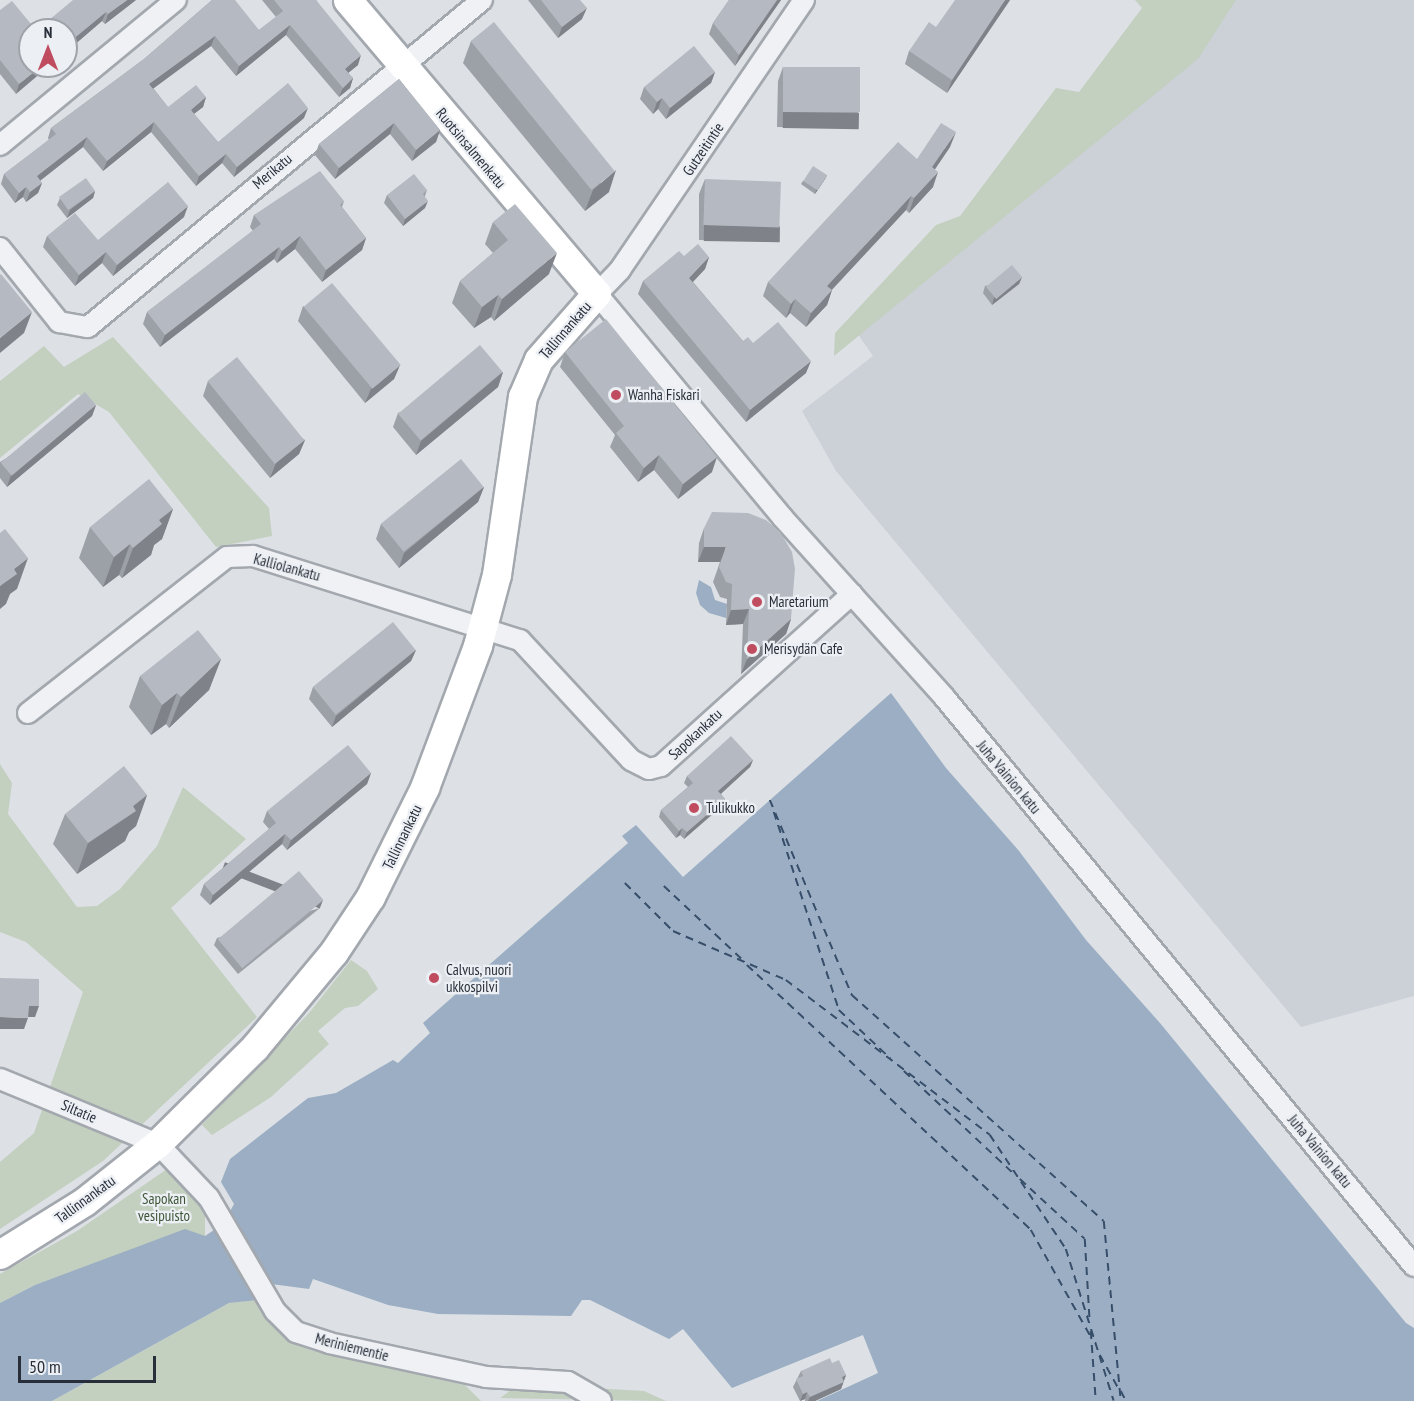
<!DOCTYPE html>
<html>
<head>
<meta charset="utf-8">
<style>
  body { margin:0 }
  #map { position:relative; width:1414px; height:1401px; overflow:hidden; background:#dde1e6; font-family:"PT Sans Narrow",sans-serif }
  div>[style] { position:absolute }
  .built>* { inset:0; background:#ccd0d7 }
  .green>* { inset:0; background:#c3cfbf }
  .water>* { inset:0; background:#9baec3 }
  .ferry>* { height:1.5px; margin-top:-0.75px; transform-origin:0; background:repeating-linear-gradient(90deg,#374e6a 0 8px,transparent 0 14px) }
  .roads { filter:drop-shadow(2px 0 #a3a8af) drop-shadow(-2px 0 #a3a8af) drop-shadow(0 2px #a3a8af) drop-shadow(0 -2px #a3a8af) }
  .street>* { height:20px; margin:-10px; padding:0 10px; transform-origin:10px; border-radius:10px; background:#f0f1f4 }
  .secondary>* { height:28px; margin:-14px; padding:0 14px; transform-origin:14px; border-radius:14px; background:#fff }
  .wall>* { inset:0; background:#9ca0a7 }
  .shaded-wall>* { inset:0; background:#7f8288; transform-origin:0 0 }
  .building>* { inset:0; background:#b5bac2; transform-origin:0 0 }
  .dots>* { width:16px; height:16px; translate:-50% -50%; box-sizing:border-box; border:3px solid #eceff3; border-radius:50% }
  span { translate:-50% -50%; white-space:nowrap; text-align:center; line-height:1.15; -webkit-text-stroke:4.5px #eceff3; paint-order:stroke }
  .street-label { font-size:15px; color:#282f3b }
  .poi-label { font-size:15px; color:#282f3b }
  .left { translate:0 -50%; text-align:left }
  .park-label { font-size:15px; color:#3d5537 }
  .north { position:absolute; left:18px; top:18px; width:60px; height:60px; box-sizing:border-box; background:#eceff3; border:2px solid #9ea2a9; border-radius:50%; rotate:0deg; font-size:16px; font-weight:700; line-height:24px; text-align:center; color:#282f3b }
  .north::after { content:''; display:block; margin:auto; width:21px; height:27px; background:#c04d5f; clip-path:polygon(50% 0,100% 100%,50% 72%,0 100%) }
  .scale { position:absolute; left:18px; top:1356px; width:138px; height:27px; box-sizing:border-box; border:3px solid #282f3b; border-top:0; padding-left:8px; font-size:18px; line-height:21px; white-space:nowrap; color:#282f3b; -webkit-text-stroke:4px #eceff3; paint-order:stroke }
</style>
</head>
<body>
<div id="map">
  <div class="built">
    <div style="clip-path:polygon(1201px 0,1414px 0,1414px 996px,1301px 1027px,836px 471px,802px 411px,873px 356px,855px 330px)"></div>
  </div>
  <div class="green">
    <div style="clip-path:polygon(1135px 0,1236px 0,1198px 59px,834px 356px,835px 333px,936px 225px,960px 216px,1056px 88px,1079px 92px,1142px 8px)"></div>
    <div style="clip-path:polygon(113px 337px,269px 508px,272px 536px,216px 547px,109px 412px,78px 394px,0 458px,0 381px,44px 346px,64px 367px)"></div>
    <div style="clip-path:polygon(0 764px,12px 783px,8px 814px,77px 907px,97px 906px,120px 889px,157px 846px,183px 787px,246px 839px,171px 908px,257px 1017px,103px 1161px,0 1229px,0 1162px,34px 1133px,83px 992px,26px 942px,0 932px)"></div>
    <div style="clip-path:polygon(351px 960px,367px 971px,378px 989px,358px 1006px,345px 1008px,318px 1031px,329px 1044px,271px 1097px,212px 1135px,202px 1125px,309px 1013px)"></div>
    <div style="clip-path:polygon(170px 1167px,205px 1201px,205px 1236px,35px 1285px,0 1303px,0 1274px,77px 1231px)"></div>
    <div style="clip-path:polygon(258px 1300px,310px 1350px,465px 1385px,481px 1401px,52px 1401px,229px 1303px)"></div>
    <div style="clip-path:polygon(519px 1384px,644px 1391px,666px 1401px,500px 1398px)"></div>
  </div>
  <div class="water">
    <div style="clip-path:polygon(699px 580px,711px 587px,715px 600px,727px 604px,726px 618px,709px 613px,700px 605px,696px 593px)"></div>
    <div style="clip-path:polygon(891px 693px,946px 768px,1019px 851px,1086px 940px,1160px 1023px,1406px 1323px,1414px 1328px,1414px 1401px,817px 1401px,878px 1373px,863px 1335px,732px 1388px,683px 1329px,669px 1339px,590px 1300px,582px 1300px,571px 1316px,438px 1314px,388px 1305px,313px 1279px,309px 1289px,271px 1284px,258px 1300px,229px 1303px,52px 1401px,0 1401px,0 1303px,35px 1285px,185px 1229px,205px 1236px,223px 1224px,234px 1204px,221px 1182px,230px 1159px,308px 1098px,336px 1093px,393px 1060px,398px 1063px,430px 1033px,423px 1023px,628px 843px,622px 836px,636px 825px,683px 877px)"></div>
  </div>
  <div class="ferry">
    <div style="left:770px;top:800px;width:212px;rotate:67.2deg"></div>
    <div style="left:852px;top:995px;width:338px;rotate:41.9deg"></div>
    <div style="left:1104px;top:1221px;width:181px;rotate:84.6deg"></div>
    <div style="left:774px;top:812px;width:208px;rotate:71.8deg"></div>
    <div style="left:839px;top:1010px;width:71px;rotate:43.3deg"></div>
    <div style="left:625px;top:883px;width:68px;rotate:45deg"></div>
    <div style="left:673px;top:931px;width:123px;rotate:23.4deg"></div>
    <div style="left:786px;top:980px;width:256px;rotate:37.2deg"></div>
    <div style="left:990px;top:1135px;width:137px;rotate:56.3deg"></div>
    <div style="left:1066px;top:1249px;width:159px;rotate:72.5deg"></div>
    <div style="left:664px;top:886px;width:110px;rotate:43.2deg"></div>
    <div style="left:747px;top:965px;width:388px;rotate:43deg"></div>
    <div style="left:1031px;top:1230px;width:123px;rotate:60.7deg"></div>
    <div style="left:904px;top:1071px;width:151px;rotate:43.1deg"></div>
    <div style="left:1020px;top:1179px;width:88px;rotate:42.7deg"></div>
    <div style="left:1085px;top:1239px;width:84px;rotate:86.6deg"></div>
    <div style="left:1091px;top:1331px;width:70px;rotate:85.9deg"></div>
    <div style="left:1100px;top:1355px;width:37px;rotate:61deg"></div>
    <div style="left:1121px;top:1391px;width:11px;rotate:63deg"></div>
  </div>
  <div class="roads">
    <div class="street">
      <div style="left:804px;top:0;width:327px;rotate:124.3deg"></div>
      <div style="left:620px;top:270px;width:33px;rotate:134deg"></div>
      <div style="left:597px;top:294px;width:291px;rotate:50.3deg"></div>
      <div style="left:783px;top:518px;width:241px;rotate:48deg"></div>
      <div style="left:944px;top:697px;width:738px;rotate:50.44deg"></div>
      <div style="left:0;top:145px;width:228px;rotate:-39.5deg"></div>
      <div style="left:0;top:248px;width:95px;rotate:51.4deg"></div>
      <div style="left:59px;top:322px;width:29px;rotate:10deg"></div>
      <div style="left:88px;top:327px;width:512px;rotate:-39.69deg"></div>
      <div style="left:28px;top:713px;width:253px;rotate:-38.1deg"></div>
      <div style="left:227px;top:557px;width:26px;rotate:-2deg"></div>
      <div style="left:253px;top:556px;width:280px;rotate:17.5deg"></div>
      <div style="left:520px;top:640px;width:163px;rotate:47.2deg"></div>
      <div style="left:631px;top:760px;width:20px;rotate:27deg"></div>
      <div style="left:649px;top:769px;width:12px;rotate:-14deg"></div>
      <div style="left:661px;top:766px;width:257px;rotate:-42deg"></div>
      <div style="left:0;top:1079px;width:171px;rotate:22.4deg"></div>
      <div style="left:158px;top:1144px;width:74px;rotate:46.6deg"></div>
      <div style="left:209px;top:1198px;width:131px;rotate:59.7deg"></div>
      <div style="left:275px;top:1311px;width:30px;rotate:45deg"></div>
      <div style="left:296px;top:1332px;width:35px;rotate:18deg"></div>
      <div style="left:329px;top:1343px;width:161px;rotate:12.2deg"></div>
      <div style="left:486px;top:1377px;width:82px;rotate:3.5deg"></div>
      <div style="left:568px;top:1382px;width:38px;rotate:30deg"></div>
    </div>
    <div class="secondary">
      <div style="left:0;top:1255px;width:100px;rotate:-31.9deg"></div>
      <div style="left:85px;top:1202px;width:93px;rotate:-38.5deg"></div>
      <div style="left:158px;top:1144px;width:136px;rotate:-44.7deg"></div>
      <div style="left:255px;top:1048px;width:124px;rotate:-50.3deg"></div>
      <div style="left:334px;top:953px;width:67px;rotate:-56.5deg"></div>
      <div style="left:371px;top:897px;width:122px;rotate:-63.6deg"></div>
      <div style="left:425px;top:788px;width:152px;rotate:-69.5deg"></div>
      <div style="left:478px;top:646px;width:73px;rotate:-75deg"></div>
      <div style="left:497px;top:575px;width:180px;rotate:-81.7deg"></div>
      <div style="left:523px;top:397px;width:40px;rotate:-66.6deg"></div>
      <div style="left:539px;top:360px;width:88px;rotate:-48.7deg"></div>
      <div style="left:597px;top:294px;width:385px;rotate:-130.3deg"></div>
    </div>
  </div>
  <div class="wall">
    <div style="clip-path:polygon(136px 0,105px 24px,102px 21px,66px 52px,66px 30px,37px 30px)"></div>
    <div style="clip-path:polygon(212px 0,259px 30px,276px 17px,262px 0,316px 0,358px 65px,348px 73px,353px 78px,350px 88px,339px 97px,286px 35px,236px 76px,211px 46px,153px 88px,168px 107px,206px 97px,203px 107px,194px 114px,218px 142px,304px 118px,234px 177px,222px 163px,196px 186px,151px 132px,103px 171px,83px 147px,40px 181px,42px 183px,38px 193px,26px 202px,23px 197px,15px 203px,1px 184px,4px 174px,49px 140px,48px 138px,51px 128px,144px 59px)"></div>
    <div style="clip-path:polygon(528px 0,580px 0,582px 19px,558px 38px)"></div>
    <div style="clip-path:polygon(729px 0,781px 0,735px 66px,709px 34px,713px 23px)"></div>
    <div style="clip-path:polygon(1010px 0,947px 93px,905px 64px,909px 51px,936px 27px)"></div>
    <div style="clip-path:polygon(0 10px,30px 66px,16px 94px,0 74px)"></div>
    <div style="clip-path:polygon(471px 41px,609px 192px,585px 211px,463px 63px)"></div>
    <div style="clip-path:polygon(783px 67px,859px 113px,854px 128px,777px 127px,778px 81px)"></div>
    <div style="clip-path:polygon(715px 72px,711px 83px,666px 119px,658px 109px,653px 114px,640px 99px,644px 87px)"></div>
    <div style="clip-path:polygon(399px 79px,440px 130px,436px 142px,412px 161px,390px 134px,335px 179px,315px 155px,319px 144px)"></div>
    <div style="clip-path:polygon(950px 147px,935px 169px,933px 187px,909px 213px,906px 210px,832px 290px,827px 305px,806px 327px,790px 313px,786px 318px,763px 296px,768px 282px,917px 159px)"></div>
    <div style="clip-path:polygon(827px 175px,825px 179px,815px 194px,801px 184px,803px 181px)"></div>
    <div style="clip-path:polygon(705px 179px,775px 241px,699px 240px,699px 194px)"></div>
    <div style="clip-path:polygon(427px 190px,425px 196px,425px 208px,403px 226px,384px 203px,387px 195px)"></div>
    <div style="clip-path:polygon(95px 191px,93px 198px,67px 218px,57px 205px,60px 198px)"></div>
    <div style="clip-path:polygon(344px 201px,342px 207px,366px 238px,362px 250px,322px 282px,295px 249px,277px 263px,274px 259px,160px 347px,143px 324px,147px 312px,253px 231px,250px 227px,254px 215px)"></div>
    <div style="clip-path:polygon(184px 217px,113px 276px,102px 263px,75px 286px,43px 247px,47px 236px,98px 240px)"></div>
    <div style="clip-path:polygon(493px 222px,549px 274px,494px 321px,491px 317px,474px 328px,452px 303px,460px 281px,493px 253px,485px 244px)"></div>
    <div style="clip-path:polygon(684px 256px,709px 257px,705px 269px,693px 282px,743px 341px,753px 343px,806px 373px,746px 422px,638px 294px,643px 281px)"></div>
    <div style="clip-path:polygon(1022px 277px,1019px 284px,992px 305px,983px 293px,985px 286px)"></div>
    <div style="clip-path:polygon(303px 306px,400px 365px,394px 379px,365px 403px,298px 321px)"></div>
    <div style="clip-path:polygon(565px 352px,712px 472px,678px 499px,654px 470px,638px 482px,610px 447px,615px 435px,560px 367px)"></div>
    <div style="clip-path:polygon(503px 372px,498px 387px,416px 455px,393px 427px,398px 413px)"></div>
    <div style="clip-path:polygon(208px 381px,305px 440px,299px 454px,270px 478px,203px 396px)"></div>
    <div style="clip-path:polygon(96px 405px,92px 416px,7px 487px,0 478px,0 462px)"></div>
    <div style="clip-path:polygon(484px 487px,478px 502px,399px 568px,376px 539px,381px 524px)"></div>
    <div style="clip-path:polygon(173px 509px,162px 539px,154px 545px,151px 555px,122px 578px,119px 575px,103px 587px,79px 558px,90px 527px)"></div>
    <div style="clip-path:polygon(704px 528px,791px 619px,786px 634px,741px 674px,743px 624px,726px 625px,727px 599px,720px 597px,713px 582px,720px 562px,698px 562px,699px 543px)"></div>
    <div style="clip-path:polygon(416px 650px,411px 661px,332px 727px,309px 699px,313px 687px)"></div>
    <div style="clip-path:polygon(221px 659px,209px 690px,169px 728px,166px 724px,151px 735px,129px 707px,140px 676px)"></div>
    <div style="clip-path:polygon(753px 760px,750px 767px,721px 794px,725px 799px,722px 806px,684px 839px,680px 835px,676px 838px,659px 817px,661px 810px,688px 787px,684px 783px,687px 776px)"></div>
    <div style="clip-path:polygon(371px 773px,367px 784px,287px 850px,282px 844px,210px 905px,200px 895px,204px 884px,269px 829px,263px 822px,267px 811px)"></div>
    <div style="clip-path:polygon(147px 795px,136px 826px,129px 832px,125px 841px,77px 874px,53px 844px,65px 814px)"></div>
    <div style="clip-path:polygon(320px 908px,238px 974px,214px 945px,217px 938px)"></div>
    <div style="clip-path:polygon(832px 1363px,846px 1375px,841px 1389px,815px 1401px,805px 1401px,805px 1399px,800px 1401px,793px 1387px,801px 1371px)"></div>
  </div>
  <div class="shaded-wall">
    <div style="clip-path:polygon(127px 0,136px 0,105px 24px,108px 14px)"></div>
    <div style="clip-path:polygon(777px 0,781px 0,735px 66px,739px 55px)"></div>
    <div style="clip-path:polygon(1005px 0,1010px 0,947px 93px,952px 80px)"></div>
    <div style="clip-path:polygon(587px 8px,582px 19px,558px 38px,562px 27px)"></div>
    <div style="clip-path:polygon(106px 12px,102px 21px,66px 52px,66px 45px)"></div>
    <div style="clip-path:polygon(290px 25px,286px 35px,236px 76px,239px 66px)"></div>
    <div style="clip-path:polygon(215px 36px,211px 46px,146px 94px,149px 84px)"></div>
    <div style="clip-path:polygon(361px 55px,358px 65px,342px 78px,345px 69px)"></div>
    <div style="clip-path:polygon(41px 66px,49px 66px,16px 94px,19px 84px)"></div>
    <div style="clip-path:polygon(715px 72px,711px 83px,666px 119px,670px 108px)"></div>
    <div style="clip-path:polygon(353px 78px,350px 88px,339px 97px,343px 88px)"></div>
    <div style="clip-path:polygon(206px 97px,203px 107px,187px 119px,191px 110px)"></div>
    <div style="clip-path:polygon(662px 98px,658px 109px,653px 114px,657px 102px)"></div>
    <div style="clip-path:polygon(308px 108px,304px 118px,234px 177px,237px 167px)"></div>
    <div style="left:783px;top:112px;width:76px;height:16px;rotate:1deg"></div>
    <div style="clip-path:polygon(154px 122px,151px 132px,103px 171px,107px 161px)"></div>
    <div style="clip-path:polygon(394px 123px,390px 134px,335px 179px,339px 168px)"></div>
    <div style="clip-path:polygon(440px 130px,436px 142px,412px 161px,416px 150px)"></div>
    <div style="clip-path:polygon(956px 132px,950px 147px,927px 181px,932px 167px)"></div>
    <div style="clip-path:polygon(87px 137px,83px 147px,33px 186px,37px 176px)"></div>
    <div style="clip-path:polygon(226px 154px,222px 163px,196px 186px,199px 176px)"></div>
    <div style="clip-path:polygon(616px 170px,609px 192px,585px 211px,593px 190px)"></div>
    <div style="clip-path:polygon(938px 172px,933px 187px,909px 213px,914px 198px)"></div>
    <div style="clip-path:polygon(827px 175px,825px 179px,815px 194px,816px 190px)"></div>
    <div style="clip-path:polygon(42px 183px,38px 193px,26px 202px,30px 192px)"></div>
    <div style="clip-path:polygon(26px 187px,23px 197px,15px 203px,19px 193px)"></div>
    <div style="clip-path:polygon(95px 191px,93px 198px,67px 218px,70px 210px)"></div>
    <div style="clip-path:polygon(911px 196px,906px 210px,822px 300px,827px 286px)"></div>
    <div style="clip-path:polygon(428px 201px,425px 208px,403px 226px,405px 219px)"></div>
    <div style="clip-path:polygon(188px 206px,184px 217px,113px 276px,117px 265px)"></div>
    <div style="left:704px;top:225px;width:76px;height:16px;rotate:1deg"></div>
    <div style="clip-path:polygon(300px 236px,295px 249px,277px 263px,282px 251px)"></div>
    <div style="clip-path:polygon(366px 238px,362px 250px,322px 282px,326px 270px)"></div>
    <div style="clip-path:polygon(279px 247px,274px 259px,160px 347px,165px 335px)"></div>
    <div style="clip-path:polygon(106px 252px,102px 263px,75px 286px,79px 275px)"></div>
    <div style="clip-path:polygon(557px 253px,549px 274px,494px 321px,502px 299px)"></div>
    <div style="clip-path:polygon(709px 257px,705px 269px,685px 290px,689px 278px)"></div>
    <div style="clip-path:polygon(1022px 277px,1019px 284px,992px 305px,994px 298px)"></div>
    <div style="clip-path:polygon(832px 290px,827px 305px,806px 327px,811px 313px)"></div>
    <div style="clip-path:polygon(498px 295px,491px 317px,474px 328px,482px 307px)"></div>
    <div style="clip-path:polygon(795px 299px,790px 313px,786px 318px,791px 304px)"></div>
    <div style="clip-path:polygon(32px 312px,24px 333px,0 353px,0 338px)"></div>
    <div style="clip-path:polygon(811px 361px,806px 373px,746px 422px,750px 410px)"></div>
    <div style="clip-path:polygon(400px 365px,394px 379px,365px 403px,371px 389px)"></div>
    <div style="clip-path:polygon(503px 372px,498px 387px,416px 455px,421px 441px)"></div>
    <div style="clip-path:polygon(96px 405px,92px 416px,7px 487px,11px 475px)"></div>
    <div style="clip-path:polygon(305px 440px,299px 454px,270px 478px,276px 463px)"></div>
    <div style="clip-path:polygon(659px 455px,654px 470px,638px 482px,644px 468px)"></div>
    <div style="clip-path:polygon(717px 457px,712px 472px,678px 499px,683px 484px)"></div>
    <div style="clip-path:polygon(484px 487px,478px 502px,399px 568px,404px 553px)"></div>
    <div style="clip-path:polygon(173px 509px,162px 539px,154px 545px,151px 555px,122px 578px,133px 548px,159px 520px)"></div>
    <div style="clip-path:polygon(130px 544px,119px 575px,103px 587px,114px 557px)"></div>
    <div style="clip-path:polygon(704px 547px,726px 547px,720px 562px,698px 562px)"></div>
    <div style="clip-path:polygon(28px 558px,17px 589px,10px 594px,6px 604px,0 609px,0 586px,14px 569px)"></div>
    <div style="clip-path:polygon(749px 609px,743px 624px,726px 625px,731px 610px)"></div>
    <div style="clip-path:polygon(791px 619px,786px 634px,741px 674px,747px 659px)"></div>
    <div style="clip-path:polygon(416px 650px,411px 661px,332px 727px,336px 716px)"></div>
    <div style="clip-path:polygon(221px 659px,209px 690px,169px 728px,181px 697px)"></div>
    <div style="clip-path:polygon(177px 693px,166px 724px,151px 735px,162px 705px)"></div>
    <div style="clip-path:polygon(753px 760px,750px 767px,716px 798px,718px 791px)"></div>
    <div style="clip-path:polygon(371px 773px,367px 784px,287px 850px,291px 840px)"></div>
    <div style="clip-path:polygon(147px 795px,136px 826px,129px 832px,125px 841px,77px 874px,88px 843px)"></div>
    <div style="clip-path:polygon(725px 799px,722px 806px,684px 839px,687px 832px)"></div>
    <div style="clip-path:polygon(682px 828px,680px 835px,676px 838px,679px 831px)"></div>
    <div style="clip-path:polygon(285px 834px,282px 844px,210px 905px,213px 895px)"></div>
    <div style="left:323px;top:900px;width:9px;height:105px;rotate:111deg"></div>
    <div style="clip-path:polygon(29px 1006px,39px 1006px,35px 1017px,25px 1017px)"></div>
    <div style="clip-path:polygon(0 1017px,28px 1018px,24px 1029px,0 1029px)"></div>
    <div style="clip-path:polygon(846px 1375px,841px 1389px,815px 1401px,808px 1401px,810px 1397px)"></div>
    <div style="clip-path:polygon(807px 1392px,805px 1399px,800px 1401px,803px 1394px)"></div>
  </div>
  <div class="building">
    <div style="clip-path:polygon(73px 0,127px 0,108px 14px,106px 12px,66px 45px,66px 30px,37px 30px)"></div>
    <div style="clip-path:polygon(212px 0,235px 0,259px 30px,283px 11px,274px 0,316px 0,361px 55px,345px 69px,353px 78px,343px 88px,290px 25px,239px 66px,215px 36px,149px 84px,168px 107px,196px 85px,206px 97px,191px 110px,218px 142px,288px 83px,308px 108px,237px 167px,226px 154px,199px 176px,154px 122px,107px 161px,87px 137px,37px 176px,42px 183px,30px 192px,26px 187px,19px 193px,4px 174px,56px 134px,51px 128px,144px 59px)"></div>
    <div style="clip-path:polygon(541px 0,580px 0,587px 8px,562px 27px)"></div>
    <div style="clip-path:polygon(729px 0,777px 0,739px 55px,713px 23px)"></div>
    <div style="clip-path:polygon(955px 0,1005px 0,952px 80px,909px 51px,929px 22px,936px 27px)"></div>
    <div style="clip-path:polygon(12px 1px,36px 30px,30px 30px,30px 66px,41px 66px,19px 84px,0 60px,0 10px)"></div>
    <div style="left:494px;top:22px;width:192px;height:30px;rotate:51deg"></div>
    <div style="clip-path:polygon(694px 46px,715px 72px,670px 108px,662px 98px,657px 102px,644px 87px)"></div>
    <div style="left:783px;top:67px;width:77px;height:45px"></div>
    <div style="clip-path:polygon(399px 79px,440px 130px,416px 150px,394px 123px,339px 168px,319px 144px)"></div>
    <div style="clip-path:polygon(941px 123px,956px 132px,932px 167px,938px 172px,914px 198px,911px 196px,827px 286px,832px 290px,811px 313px,795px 299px,791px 304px,768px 282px,898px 142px,917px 159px)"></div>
    <div style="left:813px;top:166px;width:17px;height:18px;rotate:33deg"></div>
    <div style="clip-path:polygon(320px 171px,344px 201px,340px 205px,366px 238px,326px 270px,300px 236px,282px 251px,279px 247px,165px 335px,147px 312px,261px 224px,254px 215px)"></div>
    <div style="clip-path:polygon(414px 174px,427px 190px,423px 194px,428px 201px,405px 219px,387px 195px)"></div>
    <div style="left:86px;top:178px;width:16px;height:33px;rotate:55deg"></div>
    <div style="left:705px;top:179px;width:76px;height:46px;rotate:2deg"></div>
    <div style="clip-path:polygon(168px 182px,188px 206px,117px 265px,106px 252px,79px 275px,47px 236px,75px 213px,98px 240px)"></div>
    <div style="clip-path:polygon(515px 204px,557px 253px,502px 299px,498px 295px,482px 307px,460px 281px,508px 240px,493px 222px)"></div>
    <div style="clip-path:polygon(698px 244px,709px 257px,689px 278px,743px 341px,748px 337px,753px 343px,778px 322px,811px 361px,750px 410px,643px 281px,679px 251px,684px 256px)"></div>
    <div style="left:1012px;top:265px;width:16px;height:34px;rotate:50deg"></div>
    <div style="clip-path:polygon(1px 274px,32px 312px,0 338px,0 275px)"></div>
    <div style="left:332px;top:283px;width:107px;height:37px;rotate:50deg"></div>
    <div style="clip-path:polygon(606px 319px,717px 457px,683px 484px,659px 455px,644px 468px,616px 433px,624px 426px,565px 352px)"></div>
    <div style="left:480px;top:345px;width:35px;height:107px;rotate:50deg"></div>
    <div style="left:237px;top:357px;width:107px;height:38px;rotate:51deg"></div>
    <div style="left:85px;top:392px;width:17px;height:110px;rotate:50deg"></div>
    <div style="left:461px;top:459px;width:36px;height:103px;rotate:51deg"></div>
    <div style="clip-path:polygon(149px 479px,173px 509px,159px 520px,162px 524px,133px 548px,130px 544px,114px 557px,90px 527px)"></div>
    <div style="clip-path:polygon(712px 512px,748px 513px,766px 520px,780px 532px,792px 552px,795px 569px,791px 619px,747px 659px,749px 609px,731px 610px,732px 584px,726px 582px,719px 567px,726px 547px,704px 547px,704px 528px)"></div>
    <div style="clip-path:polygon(5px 529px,28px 558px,14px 569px,17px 574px,0 586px,0 533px)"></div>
    <div style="left:393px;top:622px;width:36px;height:103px;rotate:51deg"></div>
    <div style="clip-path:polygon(198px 630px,221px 659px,181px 697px,177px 693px,162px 705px,140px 676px)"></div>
    <div style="clip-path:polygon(731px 736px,753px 760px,718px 791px,725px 799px,687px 832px,682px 828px,679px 831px,661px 810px,693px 783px,687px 776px)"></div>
    <div style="clip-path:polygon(348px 745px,371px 773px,291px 840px,285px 834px,213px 895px,204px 884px,276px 823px,267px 811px)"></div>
    <div style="clip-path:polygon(124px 766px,147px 795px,133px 806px,136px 811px,88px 843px,65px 814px)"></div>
    <div style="left:299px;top:871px;width:38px;height:106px;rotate:50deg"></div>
    <div style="clip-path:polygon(0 978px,39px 979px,39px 1006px,29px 1006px,28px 1018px,0 1017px)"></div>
    <div style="clip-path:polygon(830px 1358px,832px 1363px,839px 1360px,846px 1375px,842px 1377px,844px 1382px,810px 1397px,807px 1392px,803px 1394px,796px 1379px,803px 1376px,801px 1371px)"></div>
  </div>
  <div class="dots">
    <div style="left:616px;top:395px;background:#c04d5f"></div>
    <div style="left:757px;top:602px;background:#c04d5f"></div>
    <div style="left:752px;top:649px;background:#c04d5f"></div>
    <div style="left:694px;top:808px;background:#c04d5f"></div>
    <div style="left:434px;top:978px;background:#c04d5f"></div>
  </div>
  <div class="street-label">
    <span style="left:471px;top:148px;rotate:50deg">Ruotsinsalmenkatu</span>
    <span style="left:703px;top:149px;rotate:-56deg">Gutzeitintie</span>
    <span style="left:272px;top:171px;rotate:-40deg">Merikatu</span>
    <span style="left:565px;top:330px;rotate:-49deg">Tallinnankatu</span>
    <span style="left:287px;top:567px;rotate:15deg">Kalliolankatu</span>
    <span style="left:695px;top:734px;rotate:-43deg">Sapokankatu</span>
    <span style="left:1009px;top:777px;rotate:50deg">Juha Vainion katu</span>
    <span style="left:402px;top:837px;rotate:-64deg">Tallinnankatu</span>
    <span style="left:79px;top:1111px;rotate:23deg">Siltatie</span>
    <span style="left:1320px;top:1151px;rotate:50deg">Juha Vainion katu</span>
    <span style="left:85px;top:1199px;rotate:-36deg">Tallinnankatu</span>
    <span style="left:352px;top:1347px;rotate:14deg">Meriniementie</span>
  </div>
  <div class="poi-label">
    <span class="left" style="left:628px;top:395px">Wanha Fiskari</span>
    <span class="left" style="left:769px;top:602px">Maretarium</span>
    <span class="left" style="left:764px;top:649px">Merisydän Cafe</span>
    <span class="left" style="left:706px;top:808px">Tulikukko</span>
    <span class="left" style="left:446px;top:978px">Calvus, nuori<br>ukkospilvi</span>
  </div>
  <div class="park-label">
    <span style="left:164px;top:1207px">Sapokan<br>vesipuisto</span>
  </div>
  <div class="north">N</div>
  <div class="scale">50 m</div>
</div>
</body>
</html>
